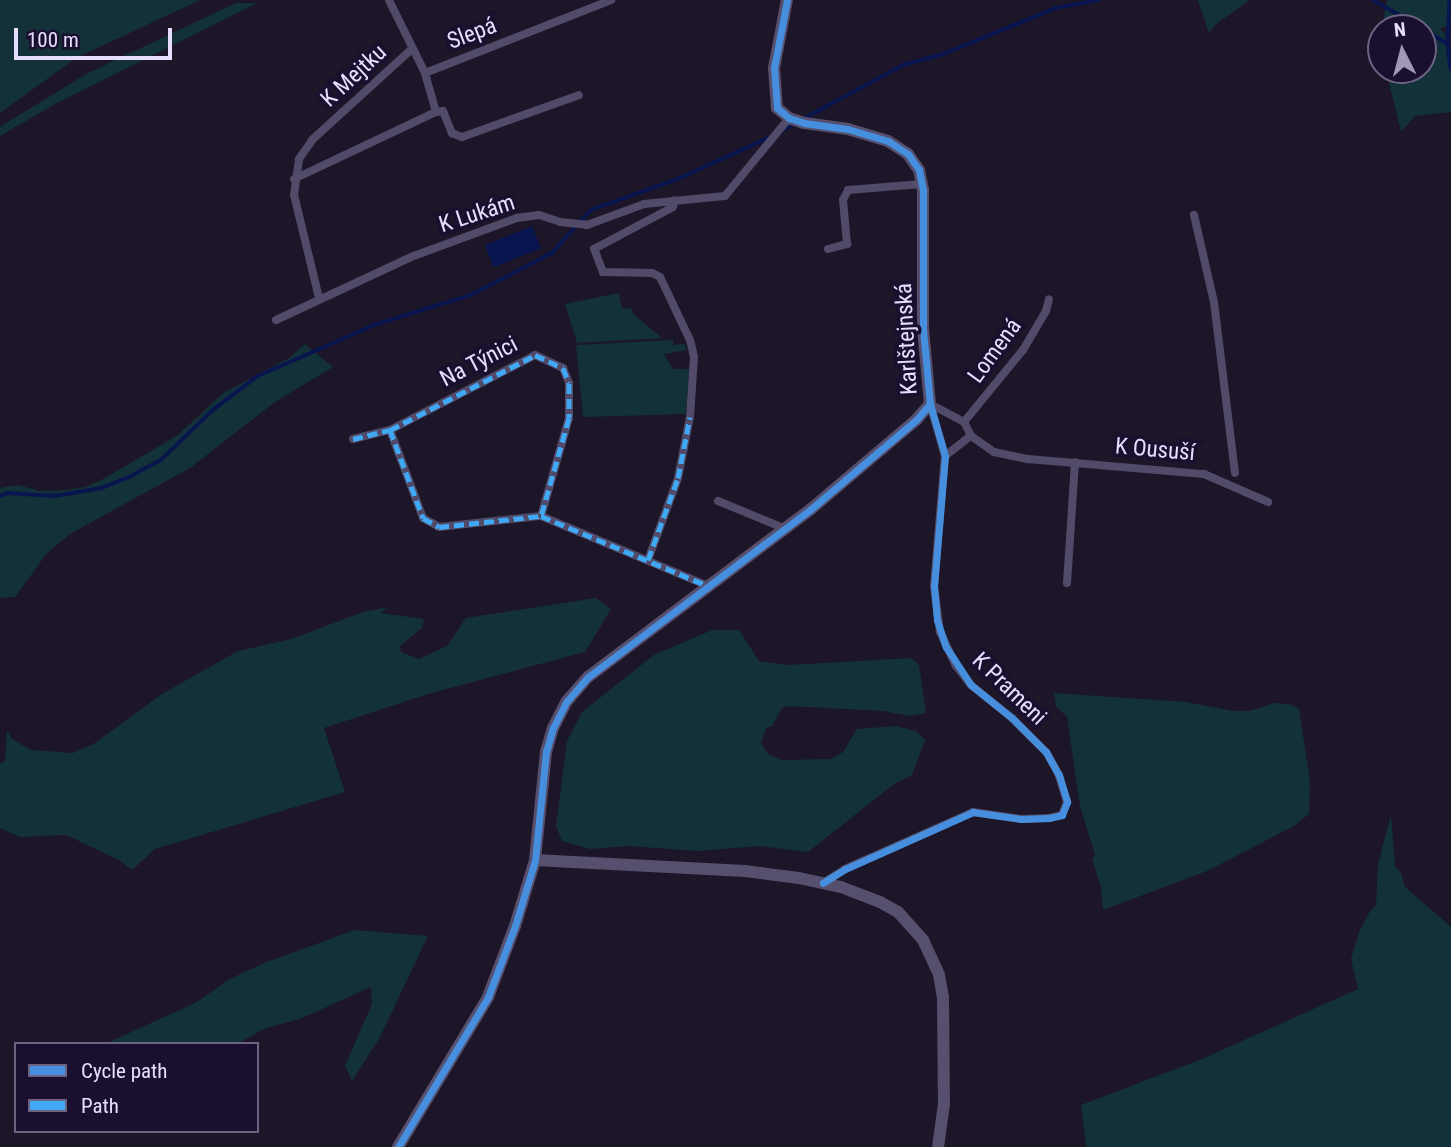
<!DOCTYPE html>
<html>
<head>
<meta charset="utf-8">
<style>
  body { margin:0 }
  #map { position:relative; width:1451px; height:1147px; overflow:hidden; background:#1c1628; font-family:"Roboto Condensed",sans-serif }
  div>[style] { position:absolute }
  .green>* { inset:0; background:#133138 }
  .water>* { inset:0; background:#08154e; transform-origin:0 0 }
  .stream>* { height:3.5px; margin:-1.75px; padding:0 1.75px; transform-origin:1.75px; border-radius:1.75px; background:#08154e }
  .street>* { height:8px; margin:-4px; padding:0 4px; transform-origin:4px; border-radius:4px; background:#514b69 }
  .secondary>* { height:12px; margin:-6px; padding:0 6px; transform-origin:6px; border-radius:6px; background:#564f6e }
  .quiet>* { height:5px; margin-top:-2.5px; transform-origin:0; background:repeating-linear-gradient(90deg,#3fa9f5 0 10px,transparent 0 15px) }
  .cycleway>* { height:7px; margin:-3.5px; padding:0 3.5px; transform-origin:3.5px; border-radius:3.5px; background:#468fdf }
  span { translate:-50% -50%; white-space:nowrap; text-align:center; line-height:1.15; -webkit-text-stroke:7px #1a0f2f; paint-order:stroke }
  .street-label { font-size:23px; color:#e7deff }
  .legend { position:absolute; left:14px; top:1042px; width:245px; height:91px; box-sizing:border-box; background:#1a0f2f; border:2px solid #6c6282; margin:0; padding:9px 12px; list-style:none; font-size:21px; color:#e7deff }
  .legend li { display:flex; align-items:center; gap:14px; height:35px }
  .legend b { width:35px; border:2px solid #6c6282 }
  .north { position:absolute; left:1367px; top:14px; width:70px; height:70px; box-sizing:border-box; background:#1a0f2f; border:2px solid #6c6282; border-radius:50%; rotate:354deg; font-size:19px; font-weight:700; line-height:28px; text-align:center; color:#e7deff }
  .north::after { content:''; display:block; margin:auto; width:24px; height:32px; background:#a098b4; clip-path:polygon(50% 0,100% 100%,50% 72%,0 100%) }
  .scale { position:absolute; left:14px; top:28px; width:158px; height:32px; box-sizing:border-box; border:4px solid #e7deff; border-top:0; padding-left:9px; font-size:21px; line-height:24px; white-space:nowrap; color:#e7deff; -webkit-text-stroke:5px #1a0f2f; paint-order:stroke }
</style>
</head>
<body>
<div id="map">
  <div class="green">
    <div style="clip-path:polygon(0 0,200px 0,76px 58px,0 113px)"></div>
    <div style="clip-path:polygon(1198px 0,1250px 0,1216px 24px,1209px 33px)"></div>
    <div style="clip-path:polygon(1387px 0,1451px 0,1451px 24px,1440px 29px,1446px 35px,1451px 67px,1451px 112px,1415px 116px,1401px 132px,1386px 70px,1423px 70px,1423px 28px,1382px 28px)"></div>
    <div style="clip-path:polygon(236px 3px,257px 3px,57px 103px,0 136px,0 127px,86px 74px)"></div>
    <div style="clip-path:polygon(619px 293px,622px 309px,632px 308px,633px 314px,662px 338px,577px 343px,565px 304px)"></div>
    <div style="clip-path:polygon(673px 340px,673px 345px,685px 344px,686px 350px,664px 354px,673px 369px,689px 369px,686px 414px,583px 417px,576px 345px)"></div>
    <div style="clip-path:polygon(305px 344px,333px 367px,275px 402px,190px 468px,70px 534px,47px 553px,15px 597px,0 598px,0 488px,18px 485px,40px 491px,65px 490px,86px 487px,105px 478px,178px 435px,223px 393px,289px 358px)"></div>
    <div style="clip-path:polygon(596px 598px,611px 609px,585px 652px,428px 694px,324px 728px,345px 792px,155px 849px,132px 870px,119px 860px,66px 835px,20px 837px,0 828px,0 764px,5px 761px,7px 731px,12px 739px,31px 750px,73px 753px,95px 743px,162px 694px,238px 651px,291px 639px,363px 612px,389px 607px,380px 613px,424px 619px,422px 628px,400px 646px,401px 652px,419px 659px,447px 646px,466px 618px)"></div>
    <div style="clip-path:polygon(712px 630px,739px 630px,759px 661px,788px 665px,911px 658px,919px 665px,926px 713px,910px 716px,883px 711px,788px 706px,782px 708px,772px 726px,766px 728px,761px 743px,768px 754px,781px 760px,831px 759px,843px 752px,857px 729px,896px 726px,916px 731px,925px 740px,912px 775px,894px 784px,808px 852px,761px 846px,697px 851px,629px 846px,590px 849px,562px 841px,556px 826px,567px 741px,582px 712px,654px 655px)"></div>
    <div style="clip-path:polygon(1054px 693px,1186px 702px,1233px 711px,1249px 711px,1275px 703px,1289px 704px,1299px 709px,1310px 781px,1309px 814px,1294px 826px,1207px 871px,1103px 910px,1101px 887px,1092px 859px,1095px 855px,1080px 806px,1067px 717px,1056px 706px)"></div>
    <div style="clip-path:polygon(1391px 815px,1395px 866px,1401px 873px,1405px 887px,1451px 927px,1451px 1147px,1086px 1147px,1081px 1105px,1202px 1059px,1358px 989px,1351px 959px,1359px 932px,1369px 913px,1376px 905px,1378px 864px)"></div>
    <div style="clip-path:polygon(355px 930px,428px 936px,380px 1037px,352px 1081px,345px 1066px,372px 1004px,371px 987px,300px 1019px,266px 1028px,237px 1044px,105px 1044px,197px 1002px,228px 980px,264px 963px)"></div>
  </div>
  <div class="water">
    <div style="left:532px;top:226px;width:24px;height:51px;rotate:68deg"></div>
  </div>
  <div class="stream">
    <div style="left:1373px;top:0;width:56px;rotate:29.7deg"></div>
    <div style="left:1450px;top:0;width:44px;rotate:92.6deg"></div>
    <div style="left:1448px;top:44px;width:26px;rotate:83deg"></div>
    <div style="left:1423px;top:29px;width:29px;rotate:31deg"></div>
    <div style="left:805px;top:118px;width:111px;rotate:-28.4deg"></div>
    <div style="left:903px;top:65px;width:39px;rotate:-15deg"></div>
    <div style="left:941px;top:55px;width:124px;rotate:-22.2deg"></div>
    <div style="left:1056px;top:8px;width:44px;rotate:-10.5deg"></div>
    <div style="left:781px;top:131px;width:17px;rotate:-28deg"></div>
    <div style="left:0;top:496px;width:9px;rotate:-21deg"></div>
    <div style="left:8px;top:493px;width:47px;rotate:3.7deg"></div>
    <div style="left:55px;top:496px;width:48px;rotate:-9.7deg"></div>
    <div style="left:102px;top:488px;width:29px;rotate:-22deg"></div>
    <div style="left:129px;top:477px;width:36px;rotate:-28deg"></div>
    <div style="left:161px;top:460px;width:72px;rotate:-43.9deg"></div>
    <div style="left:213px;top:410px;width:56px;rotate:-37.1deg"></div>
    <div style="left:258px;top:376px;width:127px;rotate:-23.7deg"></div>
    <div style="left:374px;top:325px;width:102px;rotate:-17.2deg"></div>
    <div style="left:471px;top:295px;width:91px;rotate:-27.4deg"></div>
    <div style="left:552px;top:253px;width:58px;rotate:-47.8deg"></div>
    <div style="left:591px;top:210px;width:92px;rotate:-19.6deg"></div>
    <div style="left:678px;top:179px;width:99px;rotate:-24.5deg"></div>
  </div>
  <div class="street">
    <div style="left:425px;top:73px;width:200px;rotate:-21.4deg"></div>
    <div style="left:436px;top:112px;width:7px;rotate:-8deg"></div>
    <div style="left:443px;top:111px;width:24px;rotate:68deg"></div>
    <div style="left:452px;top:133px;width:11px;rotate:22deg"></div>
    <div style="left:462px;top:137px;width:124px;rotate:-19.7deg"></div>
    <div style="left:294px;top:179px;width:157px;rotate:-25.3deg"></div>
    <div style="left:436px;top:112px;width:41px;rotate:-105.8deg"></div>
    <div style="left:425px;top:73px;width:81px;rotate:-116.3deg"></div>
    <div style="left:1194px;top:215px;width:89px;rotate:77.1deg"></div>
    <div style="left:1214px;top:302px;width:172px;rotate:83deg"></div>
    <div style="left:828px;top:249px;width:20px;rotate:-15deg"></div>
    <div style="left:847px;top:244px;width:44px;rotate:-95.2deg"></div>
    <div style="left:843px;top:200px;width:11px;rotate:-63deg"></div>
    <div style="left:848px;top:190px;width:74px;rotate:-4.6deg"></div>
    <div style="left:319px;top:298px;width:106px;rotate:-103.6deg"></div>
    <div style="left:294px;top:195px;width:36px;rotate:-82deg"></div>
    <div style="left:299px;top:159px;width:24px;rotate:-55deg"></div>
    <div style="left:313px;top:139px;width:134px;rotate:-42.3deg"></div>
    <div style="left:276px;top:320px;width:149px;rotate:-25deg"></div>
    <div style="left:411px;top:257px;width:113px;rotate:-20.2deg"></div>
    <div style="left:517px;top:218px;width:22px;rotate:-8deg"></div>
    <div style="left:539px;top:215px;width:22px;rotate:18deg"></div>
    <div style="left:560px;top:222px;width:27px;rotate:6deg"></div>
    <div style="left:587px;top:225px;width:61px;rotate:-20.2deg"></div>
    <div style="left:644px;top:204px;width:81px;rotate:-5.6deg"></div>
    <div style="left:725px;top:196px;width:101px;rotate:-50.6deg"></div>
    <div style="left:930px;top:404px;width:38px;rotate:28deg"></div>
    <div style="left:964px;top:422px;width:16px;rotate:63deg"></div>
    <div style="left:971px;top:436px;width:28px;rotate:35deg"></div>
    <div style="left:994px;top:452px;width:35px;rotate:12deg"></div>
    <div style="left:1028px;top:459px;width:177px;rotate:4.9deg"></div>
    <div style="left:1204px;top:474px;width:70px;rotate:23.6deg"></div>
    <div style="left:964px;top:422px;width:93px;rotate:-50.7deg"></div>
    <div style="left:1023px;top:350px;width:45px;rotate:-59.5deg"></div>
    <div style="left:1046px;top:311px;width:12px;rotate:-76deg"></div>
    <div style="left:390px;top:430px;width:94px;rotate:69.4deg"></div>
    <div style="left:423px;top:518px;width:18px;rotate:29deg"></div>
    <div style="left:439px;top:527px;width:103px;rotate:-6.2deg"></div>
    <div style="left:541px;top:516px;width:181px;rotate:22.7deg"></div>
    <div style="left:353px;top:439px;width:38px;rotate:-14deg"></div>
    <div style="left:390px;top:430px;width:163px;rotate:-27.3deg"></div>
    <div style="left:535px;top:355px;width:31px;rotate:25deg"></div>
    <div style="left:563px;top:368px;width:16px;rotate:68deg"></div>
    <div style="left:569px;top:383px;width:35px;rotate:90deg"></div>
    <div style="left:569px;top:418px;width:102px;rotate:105.9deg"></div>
    <div style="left:945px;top:456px;width:33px;rotate:-38deg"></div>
    <div style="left:718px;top:501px;width:74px;rotate:22.4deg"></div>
    <div style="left:648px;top:560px;width:87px;rotate:-69.9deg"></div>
    <div style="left:678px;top:478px;width:62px;rotate:-78.9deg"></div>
    <div style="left:690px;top:417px;width:60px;rotate:-86.2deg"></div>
    <div style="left:694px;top:357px;width:17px;rotate:-103deg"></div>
    <div style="left:690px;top:340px;width:70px;rotate:-115.5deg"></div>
    <div style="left:660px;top:277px;width:9px;rotate:-153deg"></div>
    <div style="left:652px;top:273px;width:49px;rotate:-178.8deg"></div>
    <div style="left:603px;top:272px;width:25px;rotate:-111deg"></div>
    <div style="left:594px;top:249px;width:89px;rotate:-28deg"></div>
    <div style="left:673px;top:207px;width:7px;rotate:-74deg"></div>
    <div style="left:1067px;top:583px;width:121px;rotate:-86.2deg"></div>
    <div style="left:823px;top:883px;width:26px;rotate:-32deg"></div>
    <div style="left:845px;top:869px;width:140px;rotate:-24deg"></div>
    <div style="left:973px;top:812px;width:49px;rotate:8.3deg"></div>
    <div style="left:1021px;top:819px;width:28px;rotate:-2deg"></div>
    <div style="left:1049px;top:818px;width:13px;rotate:-13deg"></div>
    <div style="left:1062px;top:815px;width:14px;rotate:-69deg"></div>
    <div style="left:1067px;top:802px;width:28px;rotate:-107deg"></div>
    <div style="left:1059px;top:775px;width:26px;rotate:-119deg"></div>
    <div style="left:1046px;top:752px;width:48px;rotate:-135deg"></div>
    <div style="left:1012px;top:718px;width:53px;rotate:-141.2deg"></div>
    <div style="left:971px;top:685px;width:24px;rotate:-128deg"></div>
    <div style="left:956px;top:666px;width:38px;rotate:-115deg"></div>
    <div style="left:940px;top:632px;width:46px;rotate:-97.4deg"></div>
    <div style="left:934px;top:586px;width:130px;rotate:-85.2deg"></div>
    <div style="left:945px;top:456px;width:54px;rotate:-106.1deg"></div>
  </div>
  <div class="secondary">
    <div style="left:535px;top:860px;width:210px;rotate:3deg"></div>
    <div style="left:745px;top:871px;width:54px;rotate:7.4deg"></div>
    <div style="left:799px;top:878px;width:43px;rotate:12.1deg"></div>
    <div style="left:841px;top:887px;width:42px;rotate:21deg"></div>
    <div style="left:880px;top:902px;width:21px;rotate:29deg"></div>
    <div style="left:898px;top:912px;width:38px;rotate:48deg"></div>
    <div style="left:923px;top:940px;width:38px;rotate:65deg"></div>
    <div style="left:939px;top:975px;width:22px;rotate:80deg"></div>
    <div style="left:943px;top:997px;width:107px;rotate:89.5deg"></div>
    <div style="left:944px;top:1104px;width:43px;rotate:97.9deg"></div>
    <div style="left:398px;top:1147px;width:175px;rotate:-59deg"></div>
    <div style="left:488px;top:997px;width:76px;rotate:-69.2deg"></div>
    <div style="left:515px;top:926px;width:69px;rotate:-73.1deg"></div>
    <div style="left:535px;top:860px;width:109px;rotate:-84.2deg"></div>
    <div style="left:546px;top:752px;width:25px;rotate:-74deg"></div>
    <div style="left:553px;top:728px;width:30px;rotate:-63deg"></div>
    <div style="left:567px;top:701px;width:32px;rotate:-49deg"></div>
    <div style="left:588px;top:677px;width:279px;rotate:-37deg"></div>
    <div style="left:811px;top:509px;width:138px;rotate:-40.3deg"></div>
    <div style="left:916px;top:420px;width:21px;rotate:-49deg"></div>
    <div style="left:930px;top:404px;width:75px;rotate:-95.3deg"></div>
    <div style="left:923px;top:329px;width:139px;rotate:-90deg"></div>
    <div style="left:923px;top:190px;width:20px;rotate:-101deg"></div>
    <div style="left:919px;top:170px;width:19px;rotate:-125deg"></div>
    <div style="left:908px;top:154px;width:24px;rotate:-147deg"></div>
    <div style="left:888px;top:141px;width:42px;rotate:-163.3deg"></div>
    <div style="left:848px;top:129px;width:44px;rotate:-172.2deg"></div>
    <div style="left:804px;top:123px;width:16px;rotate:-162deg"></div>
    <div style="left:789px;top:118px;width:16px;rotate:-140deg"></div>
    <div style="left:777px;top:108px;width:40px;rotate:-94.3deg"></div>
    <div style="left:774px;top:68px;width:69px;rotate:-79.2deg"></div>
  </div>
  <div class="quiet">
    <div style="left:390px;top:430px;width:94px;rotate:69.4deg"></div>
    <div style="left:423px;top:518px;width:18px;rotate:29deg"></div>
    <div style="left:439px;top:527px;width:103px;rotate:-6.2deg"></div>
    <div style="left:541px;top:516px;width:181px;rotate:22.7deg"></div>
    <div style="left:353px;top:439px;width:38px;rotate:-14deg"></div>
    <div style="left:390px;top:430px;width:163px;rotate:-27.3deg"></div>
    <div style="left:535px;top:355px;width:31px;rotate:25deg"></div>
    <div style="left:563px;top:368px;width:16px;rotate:68deg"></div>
    <div style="left:569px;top:383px;width:35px;rotate:90deg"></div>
    <div style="left:569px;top:418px;width:102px;rotate:105.9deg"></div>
    <div style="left:648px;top:560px;width:87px;rotate:-69.9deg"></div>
    <div style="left:678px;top:478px;width:62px;rotate:-78.9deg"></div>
  </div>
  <div class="cycleway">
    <div style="left:787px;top:0;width:69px;rotate:100.8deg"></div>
    <div style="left:774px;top:68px;width:40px;rotate:85.7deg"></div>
    <div style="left:777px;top:108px;width:16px;rotate:40deg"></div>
    <div style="left:789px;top:118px;width:16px;rotate:18deg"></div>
    <div style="left:804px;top:123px;width:44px;rotate:7.8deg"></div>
    <div style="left:848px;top:129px;width:42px;rotate:16.7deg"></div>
    <div style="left:888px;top:141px;width:24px;rotate:33deg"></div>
    <div style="left:908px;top:154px;width:19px;rotate:55deg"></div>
    <div style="left:919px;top:170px;width:20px;rotate:79deg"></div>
    <div style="left:923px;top:190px;width:139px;rotate:90deg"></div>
    <div style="left:923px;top:329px;width:75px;rotate:84.7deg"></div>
    <div style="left:930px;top:404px;width:54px;rotate:73.9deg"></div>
    <div style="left:945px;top:456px;width:130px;rotate:94.8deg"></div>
    <div style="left:934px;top:586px;width:34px;rotate:85deg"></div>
    <div style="left:937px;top:620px;width:28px;rotate:72deg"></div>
    <div style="left:946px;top:647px;width:45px;rotate:56.7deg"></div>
    <div style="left:971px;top:685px;width:53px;rotate:38.8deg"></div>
    <div style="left:1012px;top:718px;width:48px;rotate:45deg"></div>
    <div style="left:1046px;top:752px;width:26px;rotate:61deg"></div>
    <div style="left:1059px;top:775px;width:28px;rotate:73deg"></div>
    <div style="left:1067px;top:802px;width:14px;rotate:111deg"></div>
    <div style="left:1062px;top:815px;width:13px;rotate:167deg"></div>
    <div style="left:1049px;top:818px;width:28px;rotate:178deg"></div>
    <div style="left:1021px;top:819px;width:49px;rotate:-171.7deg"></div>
    <div style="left:973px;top:812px;width:140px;rotate:156deg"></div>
    <div style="left:845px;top:869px;width:26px;rotate:148deg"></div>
    <div style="left:398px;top:1147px;width:175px;rotate:-59deg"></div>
    <div style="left:488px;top:997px;width:76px;rotate:-69.2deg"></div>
    <div style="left:515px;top:926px;width:69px;rotate:-73.1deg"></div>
    <div style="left:535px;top:860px;width:109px;rotate:-84.2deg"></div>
    <div style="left:546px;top:752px;width:25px;rotate:-74deg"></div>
    <div style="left:553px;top:728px;width:30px;rotate:-63deg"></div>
    <div style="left:567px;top:701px;width:32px;rotate:-49deg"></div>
    <div style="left:588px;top:677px;width:279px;rotate:-37deg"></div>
    <div style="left:811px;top:509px;width:138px;rotate:-40.3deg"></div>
    <div style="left:916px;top:420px;width:21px;rotate:-49deg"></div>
  </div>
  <div class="street-label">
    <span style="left:472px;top:34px;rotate:-21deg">Slepá</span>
    <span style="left:354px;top:76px;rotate:-43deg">K Mejtku</span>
    <span style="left:477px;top:214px;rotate:-18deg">K Lukám</span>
    <span style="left:907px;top:339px;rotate:-93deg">Karlštejnská</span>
    <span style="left:995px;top:351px;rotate:-54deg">Lomená</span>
    <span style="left:479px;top:362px;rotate:-27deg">Na Týnici</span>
    <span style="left:1155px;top:450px;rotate:5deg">K Ousuší</span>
    <span style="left:1009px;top:689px;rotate:44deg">K Prameni</span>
  </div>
  <ul class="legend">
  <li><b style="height:9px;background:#468fdf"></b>Cycle path</li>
  <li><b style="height:9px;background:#3fa9f5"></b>Path</li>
  </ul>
  <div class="north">N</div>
  <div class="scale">100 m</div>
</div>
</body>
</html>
